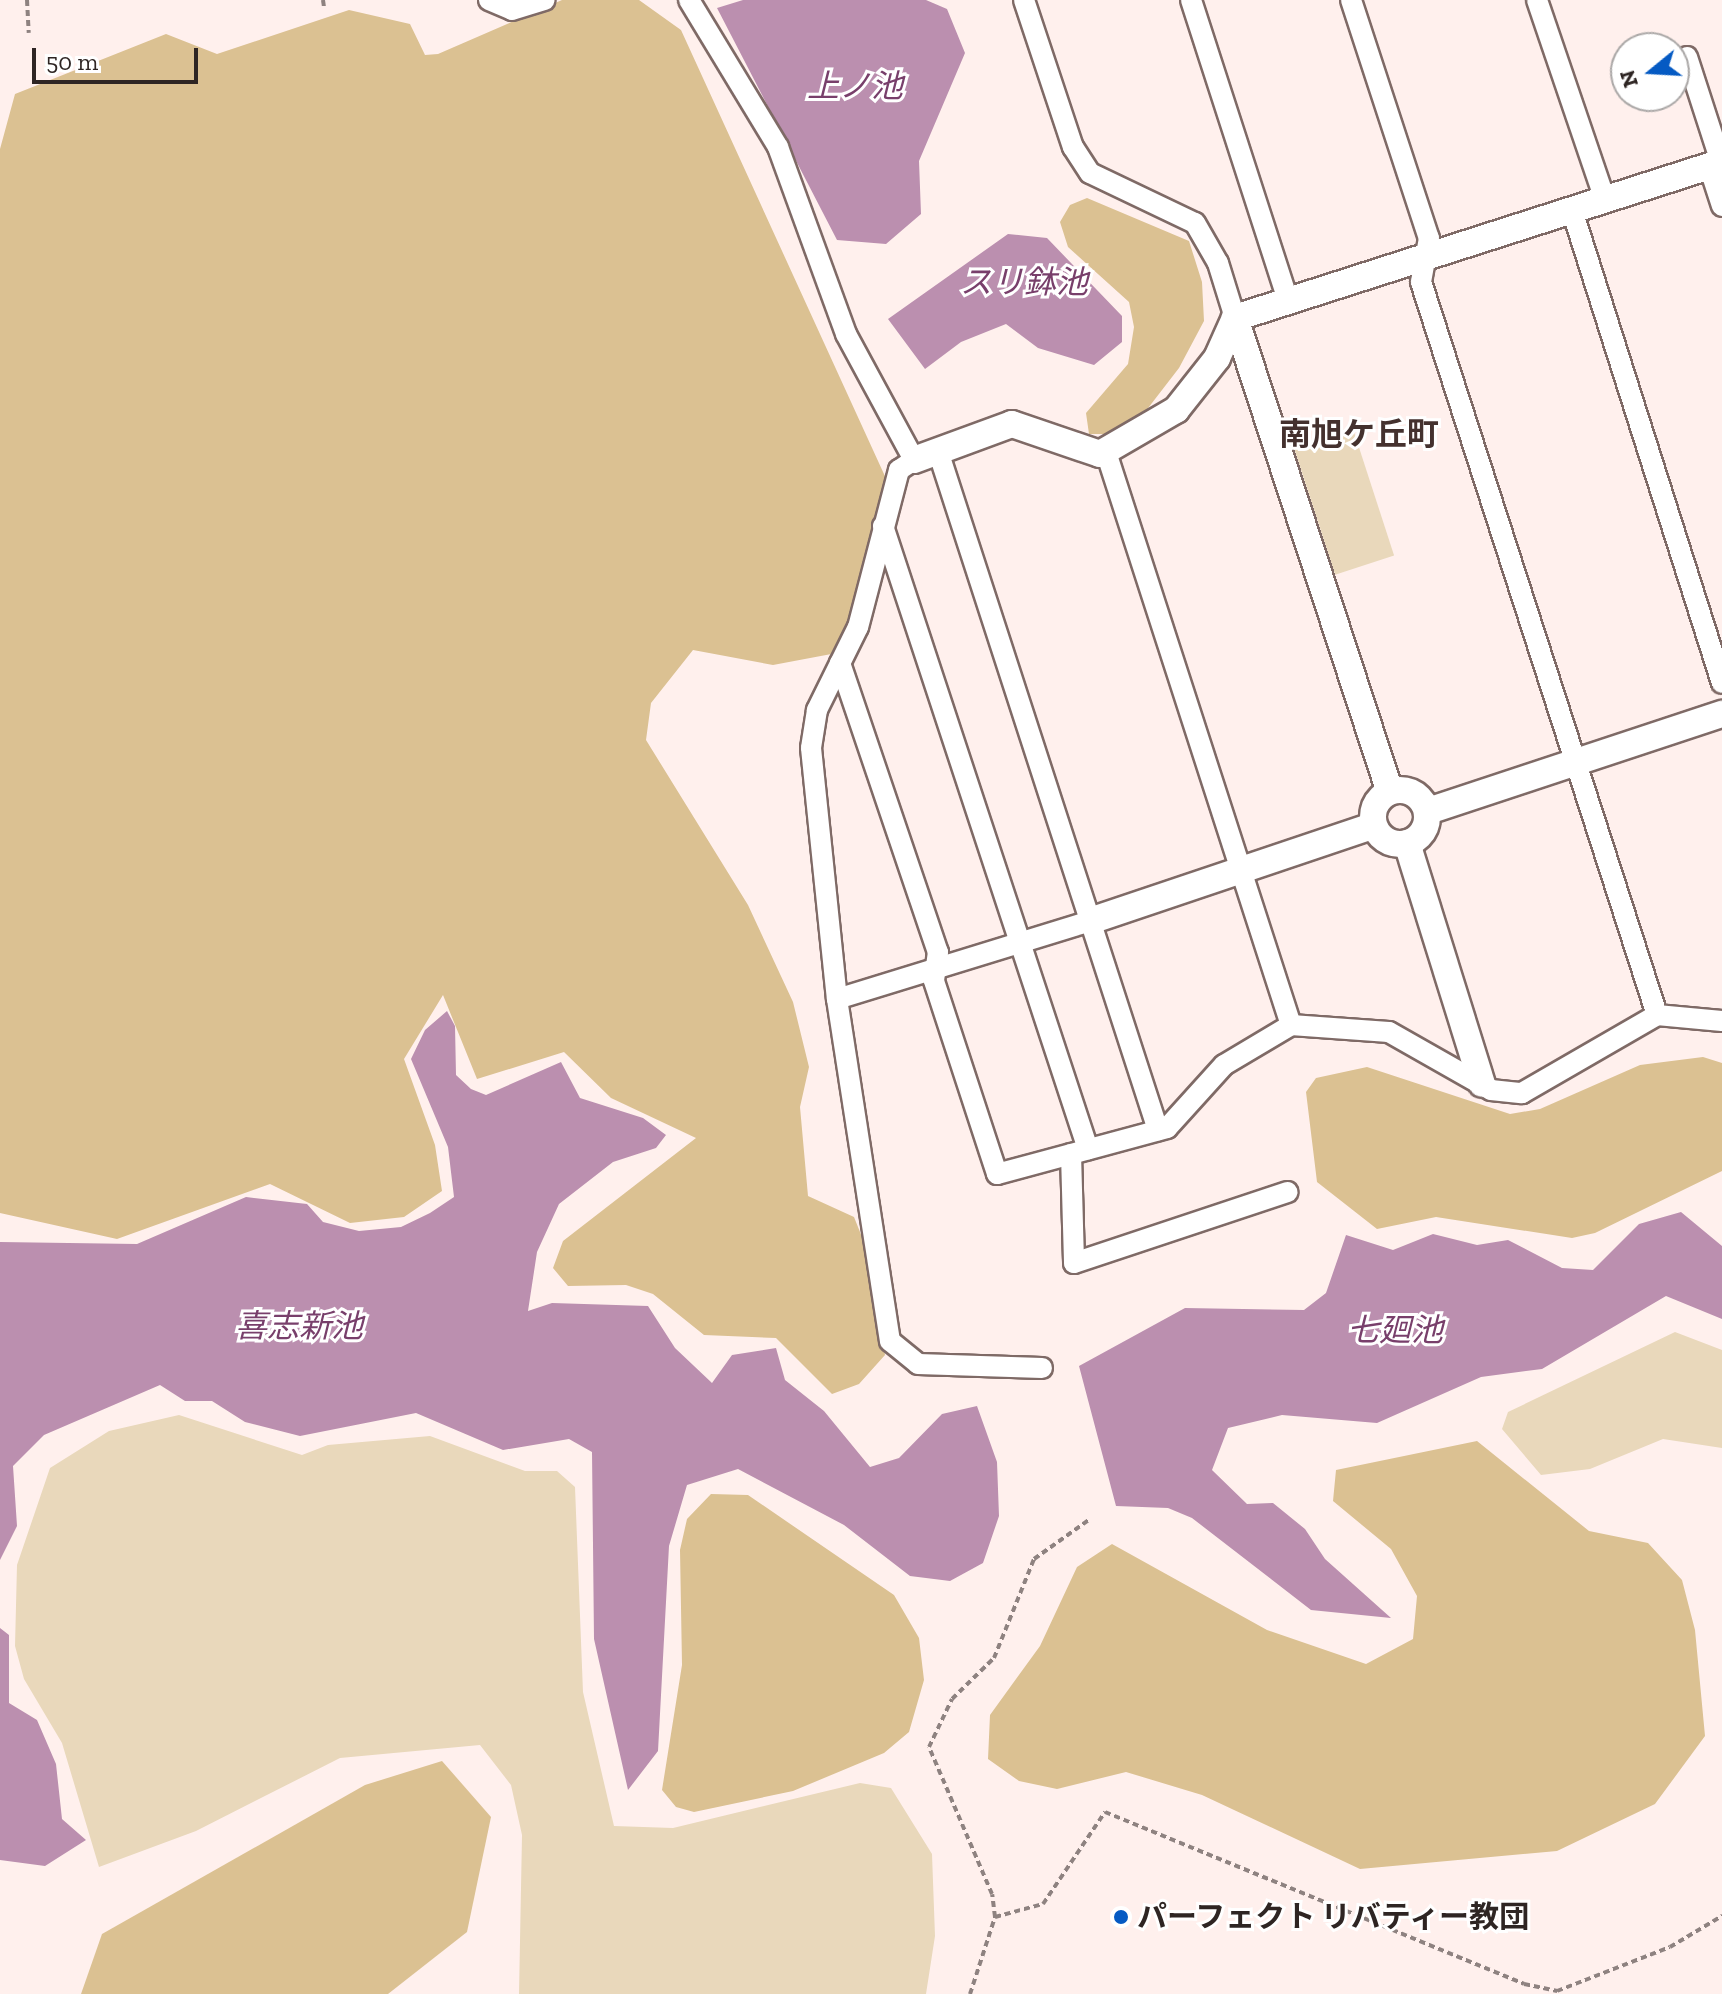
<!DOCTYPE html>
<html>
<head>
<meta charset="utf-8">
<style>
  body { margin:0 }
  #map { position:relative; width:1722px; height:1994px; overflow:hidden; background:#fff0ed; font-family:"Zilla Slab","Noto Sans JP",serif }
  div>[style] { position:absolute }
  .green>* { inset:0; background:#e9d8bb; transform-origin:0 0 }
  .forest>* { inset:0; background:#dbc192 }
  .water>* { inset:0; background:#bb8faf }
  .path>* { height:4px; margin-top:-2px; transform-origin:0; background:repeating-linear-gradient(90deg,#8e8280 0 6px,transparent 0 10px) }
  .roads { filter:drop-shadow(2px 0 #7f6a66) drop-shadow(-2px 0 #7f6a66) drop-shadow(0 2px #7f6a66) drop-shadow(0 -2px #7f6a66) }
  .minor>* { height:20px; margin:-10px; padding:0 10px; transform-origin:10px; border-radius:10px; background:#fff }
  .tertiary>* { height:26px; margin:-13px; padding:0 13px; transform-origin:13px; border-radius:13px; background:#fff }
  .tertiary>.ring { margin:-13px; padding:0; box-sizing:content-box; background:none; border:26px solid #fff; border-radius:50% }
  .dots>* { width:22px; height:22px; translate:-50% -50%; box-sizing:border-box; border:4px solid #fff; border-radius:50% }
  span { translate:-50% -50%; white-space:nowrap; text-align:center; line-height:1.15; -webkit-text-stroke:6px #fff; paint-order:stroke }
  .poi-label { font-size:30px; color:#2e2523; font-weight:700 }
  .left { translate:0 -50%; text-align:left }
  .water-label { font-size:32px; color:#783f6b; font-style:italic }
  .neighbourhood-label { font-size:32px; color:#44312e; font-weight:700 }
  .north { position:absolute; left:1610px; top:32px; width:80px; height:80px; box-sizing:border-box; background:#fff; border:2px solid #aba8a7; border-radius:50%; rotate:252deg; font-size:22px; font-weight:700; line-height:32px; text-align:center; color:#2e2523 }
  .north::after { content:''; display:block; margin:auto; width:28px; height:36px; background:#055ac3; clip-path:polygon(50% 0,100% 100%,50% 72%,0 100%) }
  .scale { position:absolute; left:32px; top:48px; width:166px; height:36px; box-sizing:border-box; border:4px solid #2e2523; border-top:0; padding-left:10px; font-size:24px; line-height:28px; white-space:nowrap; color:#2e2523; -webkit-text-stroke:6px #fff; paint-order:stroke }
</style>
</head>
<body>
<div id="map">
  <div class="green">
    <div style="left:1353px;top:429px;width:133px;height:62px;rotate:72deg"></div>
    <div style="clip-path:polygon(1675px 1332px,1722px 1350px,1722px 1448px,1663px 1439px,1590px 1469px,1541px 1475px,1502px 1429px,1508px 1412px)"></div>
    <div style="clip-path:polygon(179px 1415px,302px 1455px,328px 1445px,430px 1436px,525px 1471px,557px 1471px,575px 1487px,583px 1692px,614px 1826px,673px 1828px,860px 1783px,891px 1788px,932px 1854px,935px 1936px,926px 1994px,519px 1994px,522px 1835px,511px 1785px,480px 1745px,340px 1758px,196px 1831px,99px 1867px,62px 1743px,24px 1679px,15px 1646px,17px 1565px,50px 1468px,109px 1431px)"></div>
  </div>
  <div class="forest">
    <div style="clip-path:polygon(562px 0,639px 0,681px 30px,889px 485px,842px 652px,773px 665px,693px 650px,651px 703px,646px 740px,748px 905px,793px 1002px,809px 1067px,800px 1107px,808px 1196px,854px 1217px,872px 1262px,885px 1355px,859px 1384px,832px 1394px,776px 1338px,704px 1335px,653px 1294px,626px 1285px,568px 1286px,553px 1268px,563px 1241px,696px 1138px,611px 1098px,564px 1052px,477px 1079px,443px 995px,404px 1059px,435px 1145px,442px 1191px,404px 1217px,350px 1223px,270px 1184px,117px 1239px,0 1213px,0 149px,15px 94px,166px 34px,217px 54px,349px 10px,410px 24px,425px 55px,438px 54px)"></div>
    <div style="clip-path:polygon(1087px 198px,1189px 241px,1202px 282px,1204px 321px,1179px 368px,1135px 425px,1114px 434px,1089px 434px,1086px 413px,1128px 364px,1134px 327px,1129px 302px,1068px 247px,1060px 222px,1070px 205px)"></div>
    <div style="clip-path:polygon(1703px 1057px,1722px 1063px,1722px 1171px,1595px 1233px,1572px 1238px,1436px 1217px,1377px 1229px,1317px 1182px,1306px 1092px,1316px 1078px,1367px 1067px,1510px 1114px,1540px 1109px,1640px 1065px)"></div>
    <div style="clip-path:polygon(1477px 1441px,1589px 1531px,1648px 1543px,1682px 1580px,1695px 1630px,1705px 1736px,1655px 1804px,1557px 1851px,1360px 1869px,1202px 1795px,1126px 1772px,1057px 1789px,1019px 1781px,988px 1759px,990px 1715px,1040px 1646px,1077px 1567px,1112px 1544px,1267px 1630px,1366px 1664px,1413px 1639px,1417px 1596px,1391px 1549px,1333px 1501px,1336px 1470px)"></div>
    <div style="clip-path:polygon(711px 1494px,748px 1495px,894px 1595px,919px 1638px,924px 1680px,909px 1732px,884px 1753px,793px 1791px,694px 1812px,676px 1807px,662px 1790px,682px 1665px,680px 1550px,687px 1519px)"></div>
    <div style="clip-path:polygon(442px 1761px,491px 1817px,467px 1932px,388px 1994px,81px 1994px,102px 1934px,365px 1785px)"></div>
  </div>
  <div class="water">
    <div style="clip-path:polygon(743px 0,926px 0,947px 9px,965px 53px,919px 161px,921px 214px,886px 244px,837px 240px,717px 8px)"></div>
    <div style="clip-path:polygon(1008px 234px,1047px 238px,1122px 316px,1122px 342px,1094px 365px,1038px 348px,1006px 324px,961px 342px,925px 369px,888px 319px)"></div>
    <div style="clip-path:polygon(447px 1011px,455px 1026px,456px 1075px,471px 1089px,486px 1095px,561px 1062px,580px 1098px,643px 1118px,666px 1135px,656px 1148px,613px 1162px,559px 1204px,537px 1252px,528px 1311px,552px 1303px,648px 1306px,675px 1348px,712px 1383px,732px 1355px,776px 1348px,785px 1380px,824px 1411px,870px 1467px,899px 1458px,942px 1414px,977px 1406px,997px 1462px,999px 1516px,983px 1563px,950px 1581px,910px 1576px,844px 1525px,738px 1469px,687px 1485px,669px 1546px,658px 1751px,628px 1790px,594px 1639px,592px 1452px,569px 1439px,503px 1450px,416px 1413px,300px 1436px,245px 1422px,212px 1401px,185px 1401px,160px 1385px,44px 1435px,13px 1466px,17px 1526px,0 1560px,0 1242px,137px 1244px,246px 1197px,307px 1204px,323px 1222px,359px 1231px,401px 1227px,430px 1213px,454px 1197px,448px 1147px,411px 1059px,425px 1030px)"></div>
    <div style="clip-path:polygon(1681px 1212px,1722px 1246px,1722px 1319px,1666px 1296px,1542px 1369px,1481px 1377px,1377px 1423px,1282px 1415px,1228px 1428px,1212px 1470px,1247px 1504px,1273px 1503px,1305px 1529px,1325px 1559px,1391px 1618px,1311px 1610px,1192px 1518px,1168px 1508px,1116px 1506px,1079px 1366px,1185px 1308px,1304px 1310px,1326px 1293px,1346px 1235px,1393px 1250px,1433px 1234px,1477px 1245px,1508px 1240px,1562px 1268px,1593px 1270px,1639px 1224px)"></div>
    <div style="clip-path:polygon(0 1628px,9px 1635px,9px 1703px,37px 1720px,56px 1764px,62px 1819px,86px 1840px,45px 1866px,0 1860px)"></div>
  </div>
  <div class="path">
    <div style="left:27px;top:0;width:33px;rotate:87deg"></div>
    <div style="left:323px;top:0;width:7px;rotate:82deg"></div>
    <div style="left:995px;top:1917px;width:50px;rotate:-15.2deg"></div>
    <div style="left:1043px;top:1904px;width:111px;rotate:-56deg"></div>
    <div style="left:1105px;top:1812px;width:453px;rotate:22.3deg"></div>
    <div style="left:1524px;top:1984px;width:34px;rotate:12deg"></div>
    <div style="left:1557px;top:1991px;width:121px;rotate:-21.3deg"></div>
    <div style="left:1670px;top:1947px;width:61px;rotate:-30.8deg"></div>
    <div style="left:970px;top:1994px;width:81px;rotate:-72deg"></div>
    <div style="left:995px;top:1917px;width:23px;rotate:-97deg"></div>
    <div style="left:992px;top:1894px;width:160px;rotate:-113.2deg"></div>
    <div style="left:929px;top:1747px;width:53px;rotate:-64.4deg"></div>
    <div style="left:952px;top:1699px;width:59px;rotate:-44.3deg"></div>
    <div style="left:994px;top:1658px;width:107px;rotate:-68deg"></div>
    <div style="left:1034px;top:1559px;width:69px;rotate:-35.5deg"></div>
  </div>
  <div class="roads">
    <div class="minor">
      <div style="left:489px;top:0;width:25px;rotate:23deg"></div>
      <div style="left:512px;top:10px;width:34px;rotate:-17deg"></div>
      <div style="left:689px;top:0;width:172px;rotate:58.8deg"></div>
      <div style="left:778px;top:147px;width:199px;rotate:70deg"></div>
      <div style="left:846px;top:334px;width:143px;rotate:61.6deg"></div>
      <div style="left:914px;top:460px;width:18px;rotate:146deg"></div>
      <div style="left:899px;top:470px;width:162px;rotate:104.6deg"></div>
      <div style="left:858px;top:627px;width:93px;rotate:116.3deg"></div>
      <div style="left:817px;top:710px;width:38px;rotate:99deg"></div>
      <div style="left:811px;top:748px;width:252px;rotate:84.1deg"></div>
      <div style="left:837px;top:999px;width:346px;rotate:81.2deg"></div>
      <div style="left:890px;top:1341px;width:36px;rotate:39deg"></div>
      <div style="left:918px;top:1364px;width:124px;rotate:1.8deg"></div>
      <div style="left:1024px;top:0;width:155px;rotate:71.6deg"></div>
      <div style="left:1073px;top:147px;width:31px;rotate:57deg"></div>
      <div style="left:1090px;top:173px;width:116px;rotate:25.5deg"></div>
      <div style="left:1195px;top:223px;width:46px;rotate:60.1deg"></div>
      <div style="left:1218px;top:263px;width:58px;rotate:72.8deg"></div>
      <div style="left:1191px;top:0;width:316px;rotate:72.1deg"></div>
      <div style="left:1351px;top:0;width:250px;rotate:71.9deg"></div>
      <div style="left:1429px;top:238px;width:45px;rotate:100.3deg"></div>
      <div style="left:1421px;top:282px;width:770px;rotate:72.15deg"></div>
      <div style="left:1537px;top:0;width:211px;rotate:71.2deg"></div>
      <div style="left:1687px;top:57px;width:110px;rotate:72.1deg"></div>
      <div style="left:1709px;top:166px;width:42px;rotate:72deg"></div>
      <div style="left:1572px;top:210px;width:496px;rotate:72.4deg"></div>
      <div style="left:938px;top:451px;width:714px;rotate:72.05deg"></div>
      <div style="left:1106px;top:452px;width:602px;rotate:72.11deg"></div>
      <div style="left:883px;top:526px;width:656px;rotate:71.79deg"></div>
      <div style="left:840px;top:663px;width:305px;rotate:71.3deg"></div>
      <div style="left:938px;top:952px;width:29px;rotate:98deg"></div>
      <div style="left:934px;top:981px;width:203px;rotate:71.9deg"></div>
      <div style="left:997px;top:1174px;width:176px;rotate:-15.1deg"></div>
      <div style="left:1167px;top:1128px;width:85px;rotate:-47.9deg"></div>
      <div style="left:1224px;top:1065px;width:78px;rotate:-30.8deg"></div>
      <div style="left:1291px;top:1025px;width:98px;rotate:4.1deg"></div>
      <div style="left:1389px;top:1032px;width:117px;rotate:29.6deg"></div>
      <div style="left:1491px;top:1090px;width:31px;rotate:6deg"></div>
      <div style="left:1522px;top:1093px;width:156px;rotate:-30deg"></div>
      <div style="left:1657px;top:1015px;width:65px;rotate:5.3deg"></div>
      <div style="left:837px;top:999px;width:265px;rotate:-17.1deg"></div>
      <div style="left:1071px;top:1154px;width:109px;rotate:88.4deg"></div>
      <div style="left:1074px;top:1263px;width:225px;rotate:-18.4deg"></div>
    </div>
    <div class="tertiary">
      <div style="left:1235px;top:318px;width:498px;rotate:71.9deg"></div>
      <div style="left:914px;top:460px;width:104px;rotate:-20.2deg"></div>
      <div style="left:1012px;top:424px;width:93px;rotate:18.8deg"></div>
      <div style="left:1100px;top:454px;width:88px;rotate:-30.1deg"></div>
      <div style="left:1176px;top:410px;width:66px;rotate:-51.7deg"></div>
      <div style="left:1217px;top:358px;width:44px;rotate:-65.8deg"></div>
      <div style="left:1235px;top:318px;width:511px;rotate:-17.76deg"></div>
      <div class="ring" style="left:1373px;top:790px;width:28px;height:28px"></div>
      <div style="left:1428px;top:811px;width:310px;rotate:-18.3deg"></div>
      <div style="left:1407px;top:843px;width:252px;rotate:72.7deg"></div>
      <div style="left:1090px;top:921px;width:298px;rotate:-18.6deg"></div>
    </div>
  </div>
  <div class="dots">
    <div style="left:1121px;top:1917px;background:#055ac3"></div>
  </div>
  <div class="poi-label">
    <span class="left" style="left:1137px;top:1917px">パーフェクト リバティー教団</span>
  </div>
  <div class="water-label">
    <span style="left:855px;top:86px">上ノ池</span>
    <span style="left:1024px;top:282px">スリ鉢池</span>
    <span style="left:299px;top:1326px">喜志新池</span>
    <span style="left:1395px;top:1330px">七廻池</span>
  </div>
  <div class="neighbourhood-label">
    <span style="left:1359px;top:434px">南旭ケ丘町</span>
  </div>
  <div class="north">N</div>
  <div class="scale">50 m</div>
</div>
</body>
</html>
